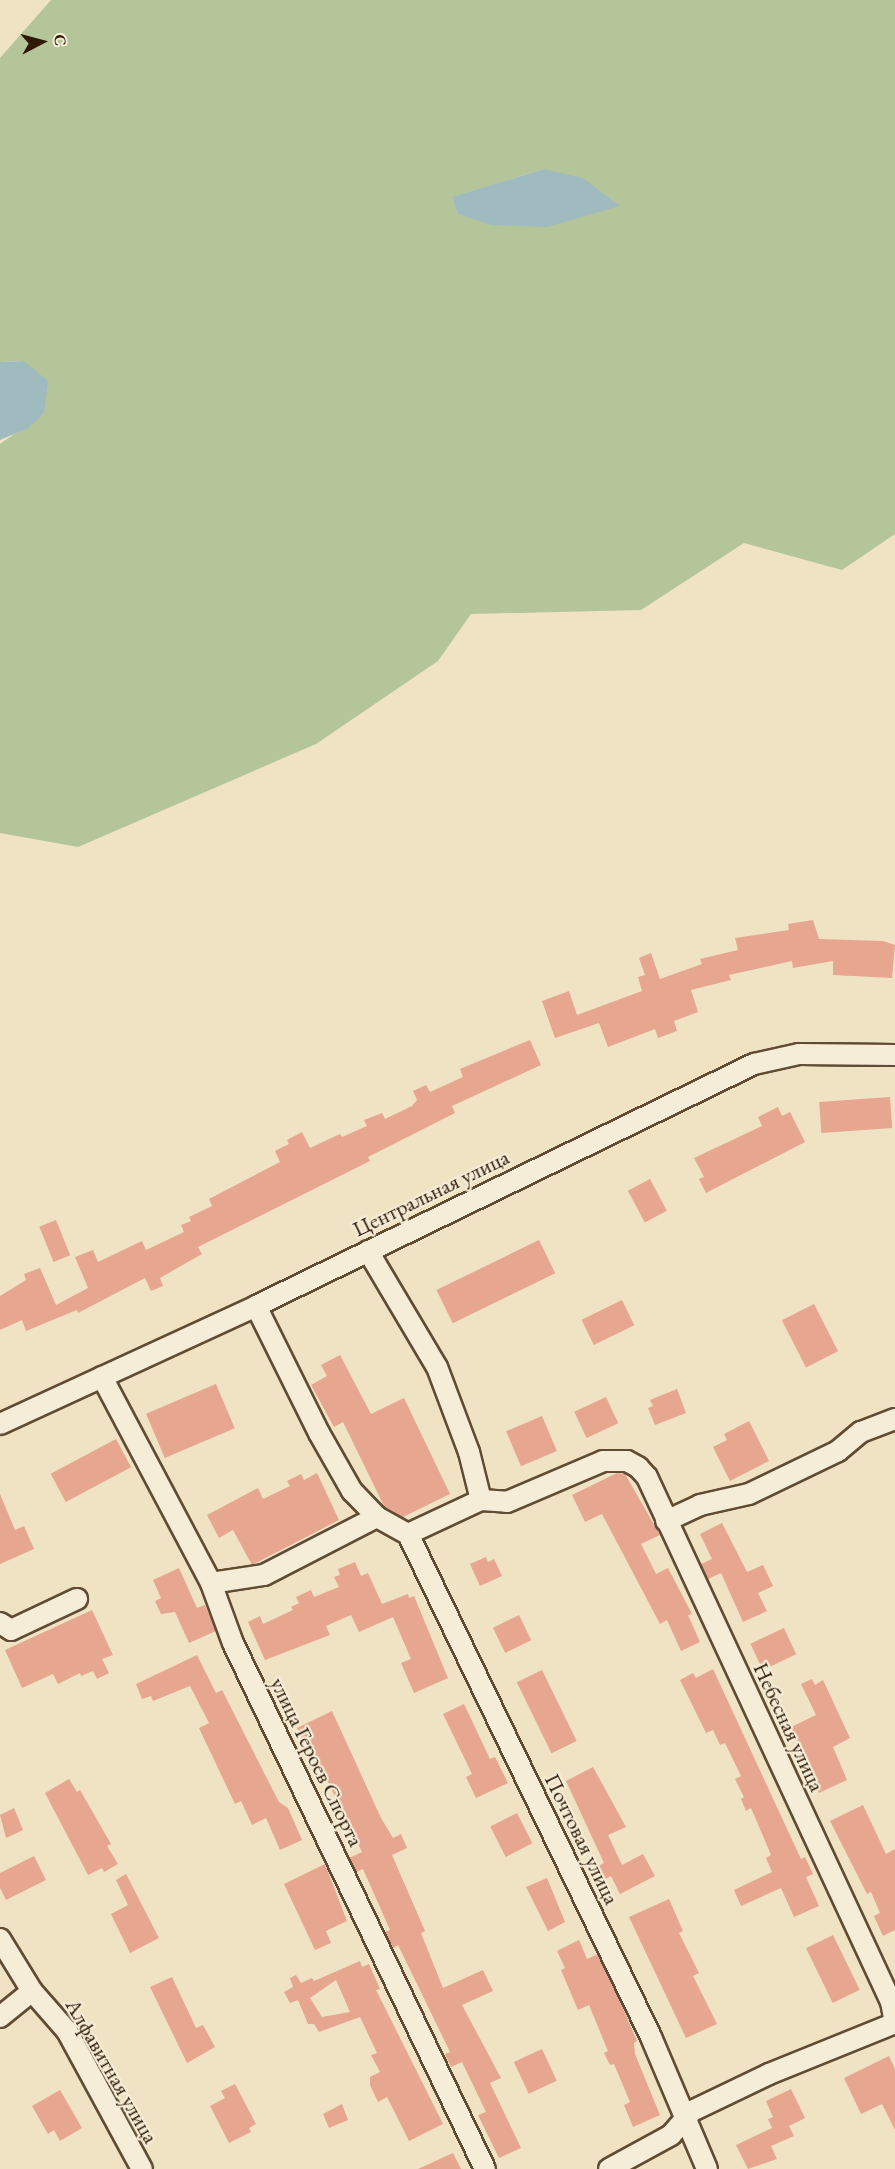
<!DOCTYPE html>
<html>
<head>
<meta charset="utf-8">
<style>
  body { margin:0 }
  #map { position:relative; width:895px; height:2169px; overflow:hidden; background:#f0e3c3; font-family:"EB Garamond",serif }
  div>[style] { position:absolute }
  .green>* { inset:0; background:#b4c599 }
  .water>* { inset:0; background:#a0bbbf }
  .building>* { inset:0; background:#e6a68f; transform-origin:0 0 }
  .roads { filter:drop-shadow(2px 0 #5f4c33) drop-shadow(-2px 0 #5f4c33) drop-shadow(0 2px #5f4c33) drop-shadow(0 -2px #5f4c33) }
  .minor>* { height:20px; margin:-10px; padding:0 10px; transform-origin:10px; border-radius:10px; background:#f5edd8 }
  span { translate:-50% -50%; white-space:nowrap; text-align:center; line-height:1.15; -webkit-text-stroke:4.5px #f5edd8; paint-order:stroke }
  .street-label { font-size:22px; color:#2f1903 }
  .north { position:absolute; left:12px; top:12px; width:60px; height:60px; -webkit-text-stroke:4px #f5edd8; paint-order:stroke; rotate:84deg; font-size:16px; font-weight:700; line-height:24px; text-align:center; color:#2f1903 }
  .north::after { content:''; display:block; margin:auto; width:21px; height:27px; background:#2f1903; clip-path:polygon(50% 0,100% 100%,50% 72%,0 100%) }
</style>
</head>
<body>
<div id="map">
  <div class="green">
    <div style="clip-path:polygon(evenodd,51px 0,895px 0,895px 534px,842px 570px,744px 543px,641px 610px,471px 614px,438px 661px,316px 744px,78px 847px,0 833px,0 444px,44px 413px,24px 361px,0 362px,0 58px,51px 0,544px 169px,458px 214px,453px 197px,544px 169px)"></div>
  </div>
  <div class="water">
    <div style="clip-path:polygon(544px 169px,583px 178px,620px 206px,547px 227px,491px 225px,458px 214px,452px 197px)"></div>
    <div style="clip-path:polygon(24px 361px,48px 381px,44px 413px,28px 428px,0 440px,0 362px)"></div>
  </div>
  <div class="building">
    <div style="clip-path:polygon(813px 920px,819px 939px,883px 941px,895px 945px,892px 978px,833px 975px,833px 961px,793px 968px,792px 961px,729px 975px,731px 980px,691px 990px,698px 1012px,674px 1021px,677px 1031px,658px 1038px,655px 1029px,608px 1047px,599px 1023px,555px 1038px,542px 1001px,569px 991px,577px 1015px,642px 991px,638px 977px,645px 975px,639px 958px,651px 953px,660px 979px,702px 964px,700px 959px,738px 950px,735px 938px,789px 930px,788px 924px)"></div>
    <div style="clip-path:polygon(530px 1040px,541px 1065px,452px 1106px,455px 1113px,368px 1157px,370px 1161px,198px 1247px,202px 1254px,160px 1278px,163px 1286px,151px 1291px,145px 1278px,78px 1313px,77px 1310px,26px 1331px,22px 1320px,0 1330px,0 1296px,26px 1280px,24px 1274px,40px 1268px,56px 1305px,88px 1288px,75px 1257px,93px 1250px,98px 1262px,142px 1241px,146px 1250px,184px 1232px,181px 1225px,191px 1221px,189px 1217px,212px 1206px,209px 1199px,280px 1162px,275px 1151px,289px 1144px,287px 1140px,302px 1132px,310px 1148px,340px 1134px,342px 1137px,367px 1126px,364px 1120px,382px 1113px,385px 1119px,412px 1106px,417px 1100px,413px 1091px,426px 1085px,430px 1092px,463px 1077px,460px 1069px)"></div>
    <div style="left:890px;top:1097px;width:31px;height:71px;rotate:86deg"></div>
    <div style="clip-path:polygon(778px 1107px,782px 1116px,790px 1112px,805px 1142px,706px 1193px,699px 1179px,704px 1177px,694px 1158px,762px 1126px,758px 1117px)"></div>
    <div style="left:650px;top:1179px;width:36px;height:25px;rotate:62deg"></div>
    <div style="left:56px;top:1220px;width:38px;height:18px;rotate:68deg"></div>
    <div style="left:539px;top:1240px;width:37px;height:114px;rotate:64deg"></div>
    <div style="left:622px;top:1300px;width:28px;height:45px;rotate:64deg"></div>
    <div style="left:814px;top:1304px;width:53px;height:36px;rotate:63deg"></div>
    <div style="clip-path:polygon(340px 1355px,371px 1414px,404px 1398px,450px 1494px,403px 1517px,384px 1506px,343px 1422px,334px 1427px,311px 1385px,327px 1376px,321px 1365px)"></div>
    <div style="left:216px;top:1384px;width:48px;height:76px;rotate:67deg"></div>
    <div style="clip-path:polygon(677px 1389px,686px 1413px,655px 1425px,648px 1408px,653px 1406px,650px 1400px)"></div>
    <div style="left:606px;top:1397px;width:29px;height:35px;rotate:65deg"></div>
    <div style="left:542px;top:1416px;width:38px;height:39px;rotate:67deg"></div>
    <div style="clip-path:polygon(749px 1421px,769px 1461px,730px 1481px,713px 1447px,727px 1440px,724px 1434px)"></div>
    <div style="left:116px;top:1439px;width:32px;height:74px;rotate:62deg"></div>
    <div style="clip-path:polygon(317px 1473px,339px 1520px,252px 1565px,233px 1530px,219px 1538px,207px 1515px,258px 1488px,263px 1499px,290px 1486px,287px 1481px,301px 1474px,304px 1480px)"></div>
    <div style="clip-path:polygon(617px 1473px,625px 1474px,660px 1535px,641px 1544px,656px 1574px,668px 1568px,692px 1614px,688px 1615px,700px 1642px,681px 1651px,667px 1620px,660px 1624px,602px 1514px,585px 1522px,572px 1495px)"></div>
    <div style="clip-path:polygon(0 1494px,15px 1530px,24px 1526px,34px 1549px,0 1564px)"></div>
    <div style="clip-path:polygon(722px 1523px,747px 1572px,763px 1565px,773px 1586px,758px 1593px,767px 1611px,743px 1622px,721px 1573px,708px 1579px,701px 1564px,712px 1559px,700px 1534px)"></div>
    <div style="clip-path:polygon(486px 1557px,488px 1562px,494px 1559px,502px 1576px,480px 1586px,470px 1564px)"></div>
    <div style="clip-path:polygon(355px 1562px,361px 1576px,368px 1573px,382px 1604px,408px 1594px,409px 1598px,414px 1596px,448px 1678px,414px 1693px,401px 1663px,411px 1659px,393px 1617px,359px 1632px,351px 1615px,326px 1626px,330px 1635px,265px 1660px,248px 1622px,260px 1616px,263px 1624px,293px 1610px,291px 1607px,299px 1603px,296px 1597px,311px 1590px,314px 1597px,339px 1587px,334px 1577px,340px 1575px,338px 1569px)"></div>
    <div style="clip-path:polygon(179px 1568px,197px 1608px,205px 1605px,216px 1631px,189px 1643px,175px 1612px,161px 1614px,155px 1601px,161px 1598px,153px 1580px)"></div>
    <div style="clip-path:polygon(92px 1610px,113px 1655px,102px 1659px,109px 1673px,97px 1679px,93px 1671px,81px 1676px,80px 1673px,58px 1684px,53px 1674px,22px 1688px,5px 1650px)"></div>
    <div style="left:519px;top:1615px;width:28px;height:29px;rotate:64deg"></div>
    <div style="left:784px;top:1628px;width:29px;height:37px;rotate:65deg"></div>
    <div style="clip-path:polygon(197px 1655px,216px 1693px,222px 1690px,279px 1802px,288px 1808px,302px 1840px,280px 1850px,266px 1818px,252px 1825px,241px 1801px,235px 1804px,199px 1728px,209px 1723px,190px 1686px,153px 1701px,151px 1696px,142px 1699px,136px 1684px)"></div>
    <div style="clip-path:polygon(713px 1669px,801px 1859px,805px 1857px,813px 1874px,806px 1877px,819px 1906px,794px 1917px,781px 1888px,741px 1906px,734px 1890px,772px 1872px,766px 1858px,771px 1855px,751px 1808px,746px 1811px,741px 1799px,744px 1797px,735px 1779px,741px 1776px,725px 1743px,720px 1745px,713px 1730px,706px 1733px,680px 1680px,693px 1673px,696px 1678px)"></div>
    <div style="left:542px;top:1670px;width:79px;height:28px;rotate:64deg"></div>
    <div style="clip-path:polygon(812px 1679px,815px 1685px,823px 1680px,850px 1738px,833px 1747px,847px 1780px,819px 1793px,791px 1727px,816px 1715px,801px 1684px)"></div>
    <div style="clip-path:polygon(464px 1704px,490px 1759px,495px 1757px,508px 1783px,476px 1798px,466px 1777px,472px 1774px,443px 1714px)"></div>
    <div style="clip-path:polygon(332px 1711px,381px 1818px,393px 1838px,401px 1834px,407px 1848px,392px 1855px,425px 1931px,421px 1933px,443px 1988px,483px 1970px,493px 1991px,462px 2005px,501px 2078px,490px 2083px,521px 2148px,499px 2158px,478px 2115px,486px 2112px,462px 2062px,451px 2067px,445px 2054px,450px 2052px,398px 1945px,393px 1948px,385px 1932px,390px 1930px,363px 1869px,356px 1872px,349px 1858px,362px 1852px,311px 1747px,307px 1749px,297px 1728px)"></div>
    <div style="clip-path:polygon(593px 1767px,626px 1827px,608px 1835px,622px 1865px,643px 1854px,655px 1876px,620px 1894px,611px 1876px,601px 1881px,594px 1868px,604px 1863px,566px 1781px)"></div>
    <div style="clip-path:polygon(69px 1779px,77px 1792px,80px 1790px,111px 1844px,107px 1846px,118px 1864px,104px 1872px,102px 1868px,88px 1875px,45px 1793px)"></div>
    <div style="clip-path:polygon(863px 1805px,886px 1854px,895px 1849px,895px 1930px,883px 1936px,874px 1916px,880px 1913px,871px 1892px,867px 1894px,830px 1821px)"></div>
    <div style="clip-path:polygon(14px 1808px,23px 1830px,6px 1838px,0 1815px)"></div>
    <div style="left:517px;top:1813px;width:34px;height:30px;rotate:63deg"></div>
    <div style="clip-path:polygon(34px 1856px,46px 1880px,6px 1900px,0 1888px,0 1873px)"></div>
    <div style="clip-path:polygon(325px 1864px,347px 1921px,326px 1931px,331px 1943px,315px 1950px,284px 1884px)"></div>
    <div style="clip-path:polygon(126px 1874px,159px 1938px,130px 1953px,111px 1914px,128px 1905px,116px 1880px)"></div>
    <div style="clip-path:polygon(547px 1878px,565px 1922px,548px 1931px,526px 1887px)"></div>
    <div style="clip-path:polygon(669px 1899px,683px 1931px,679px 1933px,699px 1973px,693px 1976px,717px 2024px,686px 2038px,629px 1917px)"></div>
    <div style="left:833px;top:1935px;width:61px;height:30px;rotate:64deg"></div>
    <div style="clip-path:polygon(579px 1940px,587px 1959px,598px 1954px,616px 1992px,637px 2041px,634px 2043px,635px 2054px,660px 2115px,633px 2127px,624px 2105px,630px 2102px,614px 2064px,610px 2065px,604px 2053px,608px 2051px,589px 2005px,578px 2010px,561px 1970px,565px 1968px,557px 1951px)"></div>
    <div style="clip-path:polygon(evenodd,360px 1961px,362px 1967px,369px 1964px,380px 1989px,376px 1990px,443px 2124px,409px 2141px,387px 2097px,378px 2102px,370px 2085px,370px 2077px,380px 2072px,371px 2055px,377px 2053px,360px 2017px,319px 2032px,314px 2024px,308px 2024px,298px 2000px,290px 2003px,284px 1992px,293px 1987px,290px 1978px,296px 1975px,301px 1983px,312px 1978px,314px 1981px,360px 1961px,336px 1980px,350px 2012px,322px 2017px,310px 1998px,336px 1980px)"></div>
    <div style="clip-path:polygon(172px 1977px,196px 2028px,203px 2025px,215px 2047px,187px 2063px,150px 1987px)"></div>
    <div style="left:542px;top:2049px;width:35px;height:31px;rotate:65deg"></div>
    <div style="clip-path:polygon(889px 2056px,895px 2069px,895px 2130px,882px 2104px,861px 2114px,844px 2078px)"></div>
    <div style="clip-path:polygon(235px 2084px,256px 2124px,249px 2128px,251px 2132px,229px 2143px,210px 2106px,225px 2098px,221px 2091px)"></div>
    <div style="clip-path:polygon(791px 2089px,805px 2118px,789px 2126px,794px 2136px,771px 2146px,777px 2159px,748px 2169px,736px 2145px,772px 2128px,768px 2119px,773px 2117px,766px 2101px)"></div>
    <div style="clip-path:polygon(60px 2090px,82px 2128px,60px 2141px,54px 2130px,48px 2134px,32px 2106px)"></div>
    <div style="clip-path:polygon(342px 2104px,348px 2120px,329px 2128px,323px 2114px)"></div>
    <div style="clip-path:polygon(453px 2153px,461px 2169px,418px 2169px)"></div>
  </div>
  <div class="roads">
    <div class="minor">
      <div style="left:368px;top:1251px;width:135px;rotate:59.3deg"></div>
      <div style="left:437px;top:1367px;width:91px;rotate:69.4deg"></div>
      <div style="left:469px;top:1452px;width:49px;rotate:76deg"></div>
      <div style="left:256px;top:1306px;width:142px;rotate:63.6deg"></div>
      <div style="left:319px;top:1433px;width:67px;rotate:60.4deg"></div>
      <div style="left:352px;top:1491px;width:36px;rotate:46deg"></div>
      <div style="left:102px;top:1377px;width:233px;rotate:62.1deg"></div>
      <div style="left:211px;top:1583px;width:64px;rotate:69.9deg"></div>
      <div style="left:233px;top:1643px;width:583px;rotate:64.4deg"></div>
      <div style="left:0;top:1424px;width:282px;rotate:-24.7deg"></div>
      <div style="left:256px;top:1306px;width:554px;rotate:-25.92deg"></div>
      <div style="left:754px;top:1064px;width:46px;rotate:-12.5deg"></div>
      <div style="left:799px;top:1054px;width:96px;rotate:0.6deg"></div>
      <div style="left:666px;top:1521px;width:38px;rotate:-25deg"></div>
      <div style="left:700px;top:1505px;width:50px;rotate:-12.7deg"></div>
      <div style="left:749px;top:1494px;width:99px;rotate:-25.8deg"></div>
      <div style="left:838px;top:1451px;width:30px;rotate:-40deg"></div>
      <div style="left:861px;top:1432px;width:36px;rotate:-21deg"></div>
      <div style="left:408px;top:1534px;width:559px;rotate:64.21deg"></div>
      <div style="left:651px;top:2037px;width:143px;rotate:67deg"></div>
      <div style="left:211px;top:1583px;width:54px;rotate:-8.6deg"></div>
      <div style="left:264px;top:1575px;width:127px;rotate:-27.2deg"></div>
      <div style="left:377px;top:1517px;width:35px;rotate:29deg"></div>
      <div style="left:408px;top:1534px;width:81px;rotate:-25deg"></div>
      <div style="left:481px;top:1500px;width:26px;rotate:4deg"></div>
      <div style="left:507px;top:1502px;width:104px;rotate:-23.1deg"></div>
      <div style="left:603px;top:1461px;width:24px"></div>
      <div style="left:627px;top:1461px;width:13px;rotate:29deg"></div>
      <div style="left:638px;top:1467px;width:13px;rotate:48deg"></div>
      <div style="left:647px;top:1477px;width:579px;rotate:65.07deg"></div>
      <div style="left:891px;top:2002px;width:20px;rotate:79deg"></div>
      <div style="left:0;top:1623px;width:13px;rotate:32deg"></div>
      <div style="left:11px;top:1630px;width:73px;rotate:-25.2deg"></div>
      <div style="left:0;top:1939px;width:61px;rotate:58.4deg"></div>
      <div style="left:32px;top:1991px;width:53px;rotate:48.8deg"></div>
      <div style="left:67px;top:2031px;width:157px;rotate:61.5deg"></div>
      <div style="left:0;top:2017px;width:41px;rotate:-39.1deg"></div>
      <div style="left:609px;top:2169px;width:71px;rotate:-28.7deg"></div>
      <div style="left:671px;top:2135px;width:32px;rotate:-49deg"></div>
      <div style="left:692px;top:2111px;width:85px;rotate:-25.7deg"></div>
      <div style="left:769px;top:2074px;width:136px;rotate:-22deg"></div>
    </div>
  </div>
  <div class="street-label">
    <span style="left:431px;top:1193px;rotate:-26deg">Центральная улица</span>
    <span style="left:789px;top:1727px;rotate:65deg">Небесная улица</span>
    <span style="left:317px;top:1762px;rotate:64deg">улица Героев Спорта</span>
    <span style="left:582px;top:1839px;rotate:64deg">Почтовая улица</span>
    <span style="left:112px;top:2071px;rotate:60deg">Алфавитная улица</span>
  </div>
  <div class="north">С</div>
</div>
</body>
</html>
